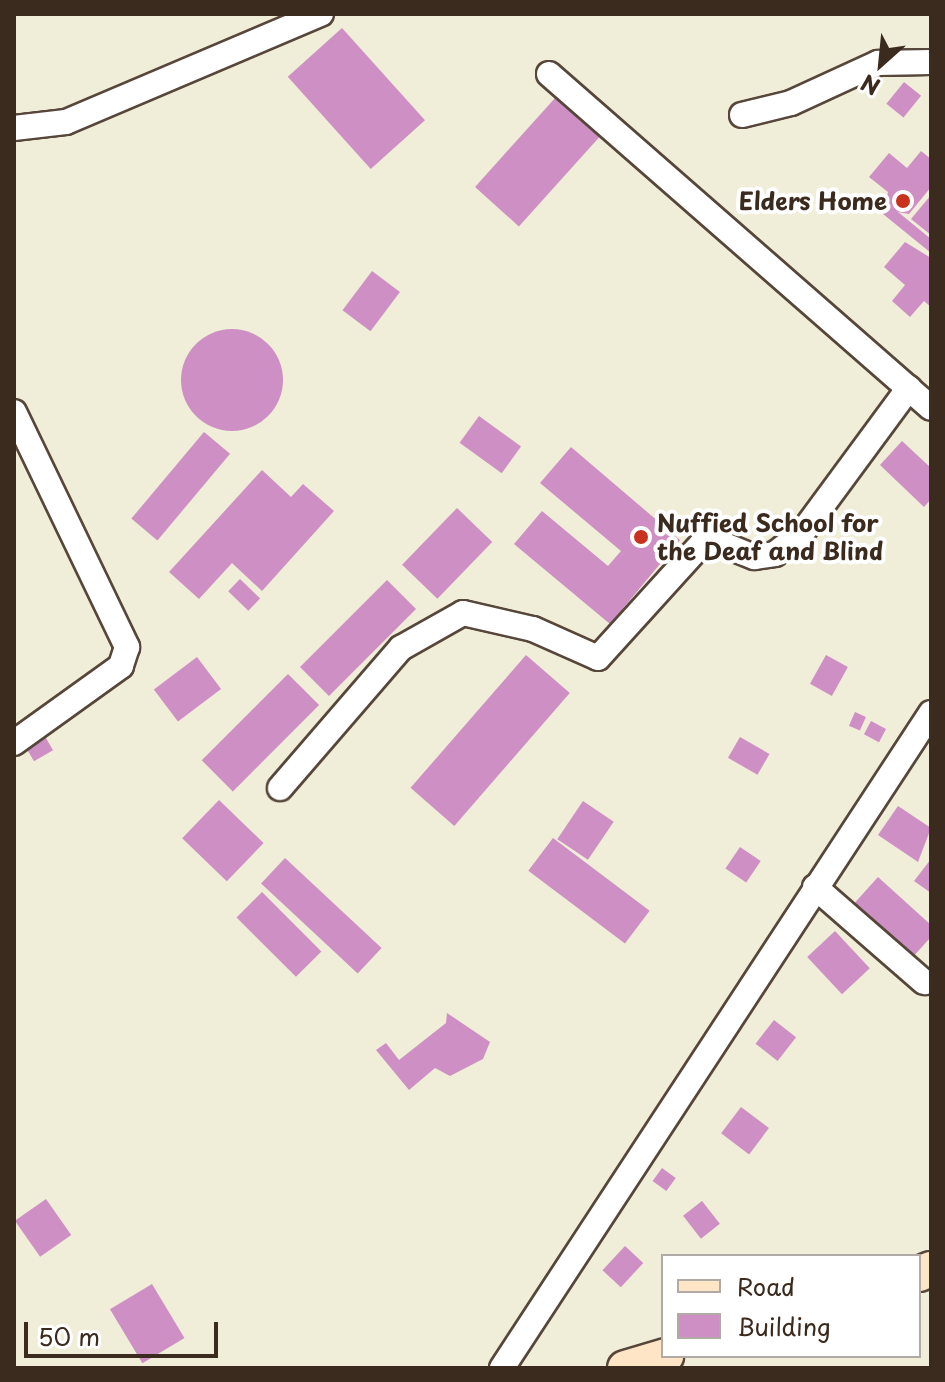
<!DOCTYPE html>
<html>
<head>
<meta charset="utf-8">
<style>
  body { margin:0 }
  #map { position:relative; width:945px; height:1382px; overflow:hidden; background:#f0edd8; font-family:"Playpen Sans",sans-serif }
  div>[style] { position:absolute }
  .building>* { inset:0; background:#ce8fc4; transform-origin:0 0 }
  .round { border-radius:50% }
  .roads { filter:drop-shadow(2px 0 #56473a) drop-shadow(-2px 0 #56473a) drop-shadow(0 2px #56473a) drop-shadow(0 -2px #56473a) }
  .street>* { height:24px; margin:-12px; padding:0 12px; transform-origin:12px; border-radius:12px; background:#fff }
  .secondary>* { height:34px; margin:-17px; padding:0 17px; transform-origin:17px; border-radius:17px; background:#fde5c5 }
  .dots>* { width:22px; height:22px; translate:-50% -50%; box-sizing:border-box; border:4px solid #fff; border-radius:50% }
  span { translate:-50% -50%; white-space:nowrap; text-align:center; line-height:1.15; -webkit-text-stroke:8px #fff; paint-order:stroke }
  .poi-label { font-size:24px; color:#3b2a1e; font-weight:700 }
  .right { translate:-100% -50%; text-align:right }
  .left { translate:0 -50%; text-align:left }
  .frame { position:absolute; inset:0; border:16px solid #3b2a1e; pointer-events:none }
  .legend { position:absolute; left:661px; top:1254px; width:260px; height:104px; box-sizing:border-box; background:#fff; border:2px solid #b1aaa5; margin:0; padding:10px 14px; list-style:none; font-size:24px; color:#3b2a1e }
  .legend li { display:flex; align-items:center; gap:16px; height:40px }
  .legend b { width:40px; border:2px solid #b1aaa5 }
  .north { position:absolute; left:841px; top:24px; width:80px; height:80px; -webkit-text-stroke:6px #fff; paint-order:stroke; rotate:207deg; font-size:22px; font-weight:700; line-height:32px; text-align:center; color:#3b2a1e }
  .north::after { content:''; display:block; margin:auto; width:28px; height:36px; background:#3b2a1e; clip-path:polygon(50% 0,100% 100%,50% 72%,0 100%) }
  .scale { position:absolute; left:24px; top:1322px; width:194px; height:36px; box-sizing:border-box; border:4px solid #3b2a1e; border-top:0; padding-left:10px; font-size:24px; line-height:28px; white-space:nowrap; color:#3b2a1e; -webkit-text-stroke:6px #fff; paint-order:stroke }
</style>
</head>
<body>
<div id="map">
  <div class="building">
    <div style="left:342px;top:28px;width:124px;height:73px;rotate:48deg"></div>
    <div style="left:904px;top:82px;width:22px;height:28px;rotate:39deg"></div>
    <div style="left:556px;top:97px;width:59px;height:121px;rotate:42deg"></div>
    <div style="clip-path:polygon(921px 151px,931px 159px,931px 187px,909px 214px,898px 212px,931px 239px,931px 253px,883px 214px,888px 192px,869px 177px,889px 153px,907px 168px)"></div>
    <div style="clip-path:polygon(931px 195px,931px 235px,911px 219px)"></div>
    <div style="clip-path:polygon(905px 242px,931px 258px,931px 307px,924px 301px,910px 317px,892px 301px,905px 285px,884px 267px)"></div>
    <div style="left:372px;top:271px;width:35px;height:49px;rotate:37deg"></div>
    <div class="round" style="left:181px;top:329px;width:102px;height:102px"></div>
    <div style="left:479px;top:416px;width:52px;height:33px;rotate:36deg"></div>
    <div style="left:204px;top:432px;width:34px;height:113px;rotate:40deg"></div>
    <div style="clip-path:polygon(902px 441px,931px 468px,931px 499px,924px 507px,880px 465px)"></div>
    <div style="clip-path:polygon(571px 447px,680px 540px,610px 624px,514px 544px,542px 511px,608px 566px,621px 551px,540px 483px)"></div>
    <div style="clip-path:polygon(262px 470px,291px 497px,303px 484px,334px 511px,262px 591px,232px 563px,199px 599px,169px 572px)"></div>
    <div style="left:457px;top:508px;width:49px;height:79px;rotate:44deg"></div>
    <div style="left:240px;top:579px;width:28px;height:17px;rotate:44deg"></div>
    <div style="left:387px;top:580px;width:41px;height:123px;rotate:45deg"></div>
    <div style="left:526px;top:655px;width:58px;height:176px;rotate:41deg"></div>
    <div style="left:826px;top:655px;width:25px;height:33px;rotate:29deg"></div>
    <div style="left:197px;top:657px;width:40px;height:54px;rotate:53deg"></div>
    <div style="left:288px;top:674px;width:44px;height:122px;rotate:45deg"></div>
    <div style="left:855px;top:712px;width:12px;height:15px;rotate:24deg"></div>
    <div style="left:871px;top:721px;width:17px;height:15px;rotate:28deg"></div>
    <div style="left:43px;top:733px;width:20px;height:22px;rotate:60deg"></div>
    <div style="left:740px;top:737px;width:34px;height:24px;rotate:30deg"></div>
    <div style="left:219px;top:800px;width:62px;height:53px;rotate:44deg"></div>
    <div style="left:583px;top:801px;width:37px;height:46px;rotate:34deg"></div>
    <div style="clip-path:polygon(898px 806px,931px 828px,918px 862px,878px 835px)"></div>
    <div style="left:553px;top:838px;width:121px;height:41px;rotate:37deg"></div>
    <div style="left:740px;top:847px;width:25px;height:26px;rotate:34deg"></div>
    <div style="left:285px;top:858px;width:132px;height:35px;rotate:43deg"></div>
    <div style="clip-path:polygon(931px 859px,931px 893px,914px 881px)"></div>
    <div style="clip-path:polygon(878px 877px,931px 925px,931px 937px,910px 960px,851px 907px)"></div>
    <div style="left:262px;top:892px;width:84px;height:36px;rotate:45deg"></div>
    <div style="left:835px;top:931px;width:51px;height:38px;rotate:47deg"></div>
    <div style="clip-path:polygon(447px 1013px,490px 1042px,483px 1059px,450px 1076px,435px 1068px,409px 1090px,376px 1050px,386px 1043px,399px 1060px,446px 1023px)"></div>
    <div style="left:774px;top:1020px;width:28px;height:30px;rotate:38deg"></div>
    <div style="left:741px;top:1107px;width:35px;height:33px;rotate:37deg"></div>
    <div style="left:662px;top:1168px;width:17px;height:16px;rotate:36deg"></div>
    <div style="left:46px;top:1199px;width:44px;height:38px;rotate:55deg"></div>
    <div style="left:702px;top:1201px;width:29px;height:24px;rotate:52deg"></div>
    <div style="left:625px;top:1246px;width:25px;height:33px;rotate:43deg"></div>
    <div style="left:152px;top:1284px;width:63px;height:49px;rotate:59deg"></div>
  </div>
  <div class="roads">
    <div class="street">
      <div style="left:549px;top:74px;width:507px;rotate:41.16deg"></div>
      <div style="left:742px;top:115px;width:50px;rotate:-13.8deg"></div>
      <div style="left:791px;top:103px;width:96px;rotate:-24.7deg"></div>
      <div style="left:878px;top:63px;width:53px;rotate:-1.1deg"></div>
      <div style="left:14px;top:128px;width:52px;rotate:-6.6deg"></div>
      <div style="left:66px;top:122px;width:277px;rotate:-23deg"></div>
      <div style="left:14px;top:412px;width:261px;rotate:64.3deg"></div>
      <div style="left:127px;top:647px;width:20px;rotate:108deg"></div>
      <div style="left:121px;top:666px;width:132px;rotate:144.3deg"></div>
      <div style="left:280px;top:788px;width:185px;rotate:-49.2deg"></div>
      <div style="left:401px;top:648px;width:71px;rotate:-29.4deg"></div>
      <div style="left:463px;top:613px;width:72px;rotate:12.9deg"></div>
      <div style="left:533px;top:629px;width:71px;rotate:24deg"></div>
      <div style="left:598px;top:658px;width:162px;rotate:-47.8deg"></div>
      <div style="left:707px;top:538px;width:51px;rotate:22deg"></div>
      <div style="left:754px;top:557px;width:21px;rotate:-8deg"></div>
      <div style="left:775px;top:554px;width:34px;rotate:-38deg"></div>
      <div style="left:802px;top:533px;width:180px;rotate:-53.6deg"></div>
      <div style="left:815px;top:887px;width:145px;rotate:41.1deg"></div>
      <div style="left:502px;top:1368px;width:783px;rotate:-56.78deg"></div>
    </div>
    <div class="secondary">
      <div style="left:919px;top:1274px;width:13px;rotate:-23deg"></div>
      <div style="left:625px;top:1368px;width:43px;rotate:-16.3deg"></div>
    </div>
  </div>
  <div class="dots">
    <div style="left:903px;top:201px;background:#c8321e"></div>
    <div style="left:641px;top:537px;background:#c8321e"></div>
  </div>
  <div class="poi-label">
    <span class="right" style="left:887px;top:201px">Elders Home</span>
    <span class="left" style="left:657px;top:537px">Nuffied School for<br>the Deaf and Blind</span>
  </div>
  <div class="frame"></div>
  <ul class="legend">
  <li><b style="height:10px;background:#fde5c5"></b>Road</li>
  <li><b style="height:22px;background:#ce8fc4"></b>Building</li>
  </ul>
  <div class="north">N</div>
  <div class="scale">50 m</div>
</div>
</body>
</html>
